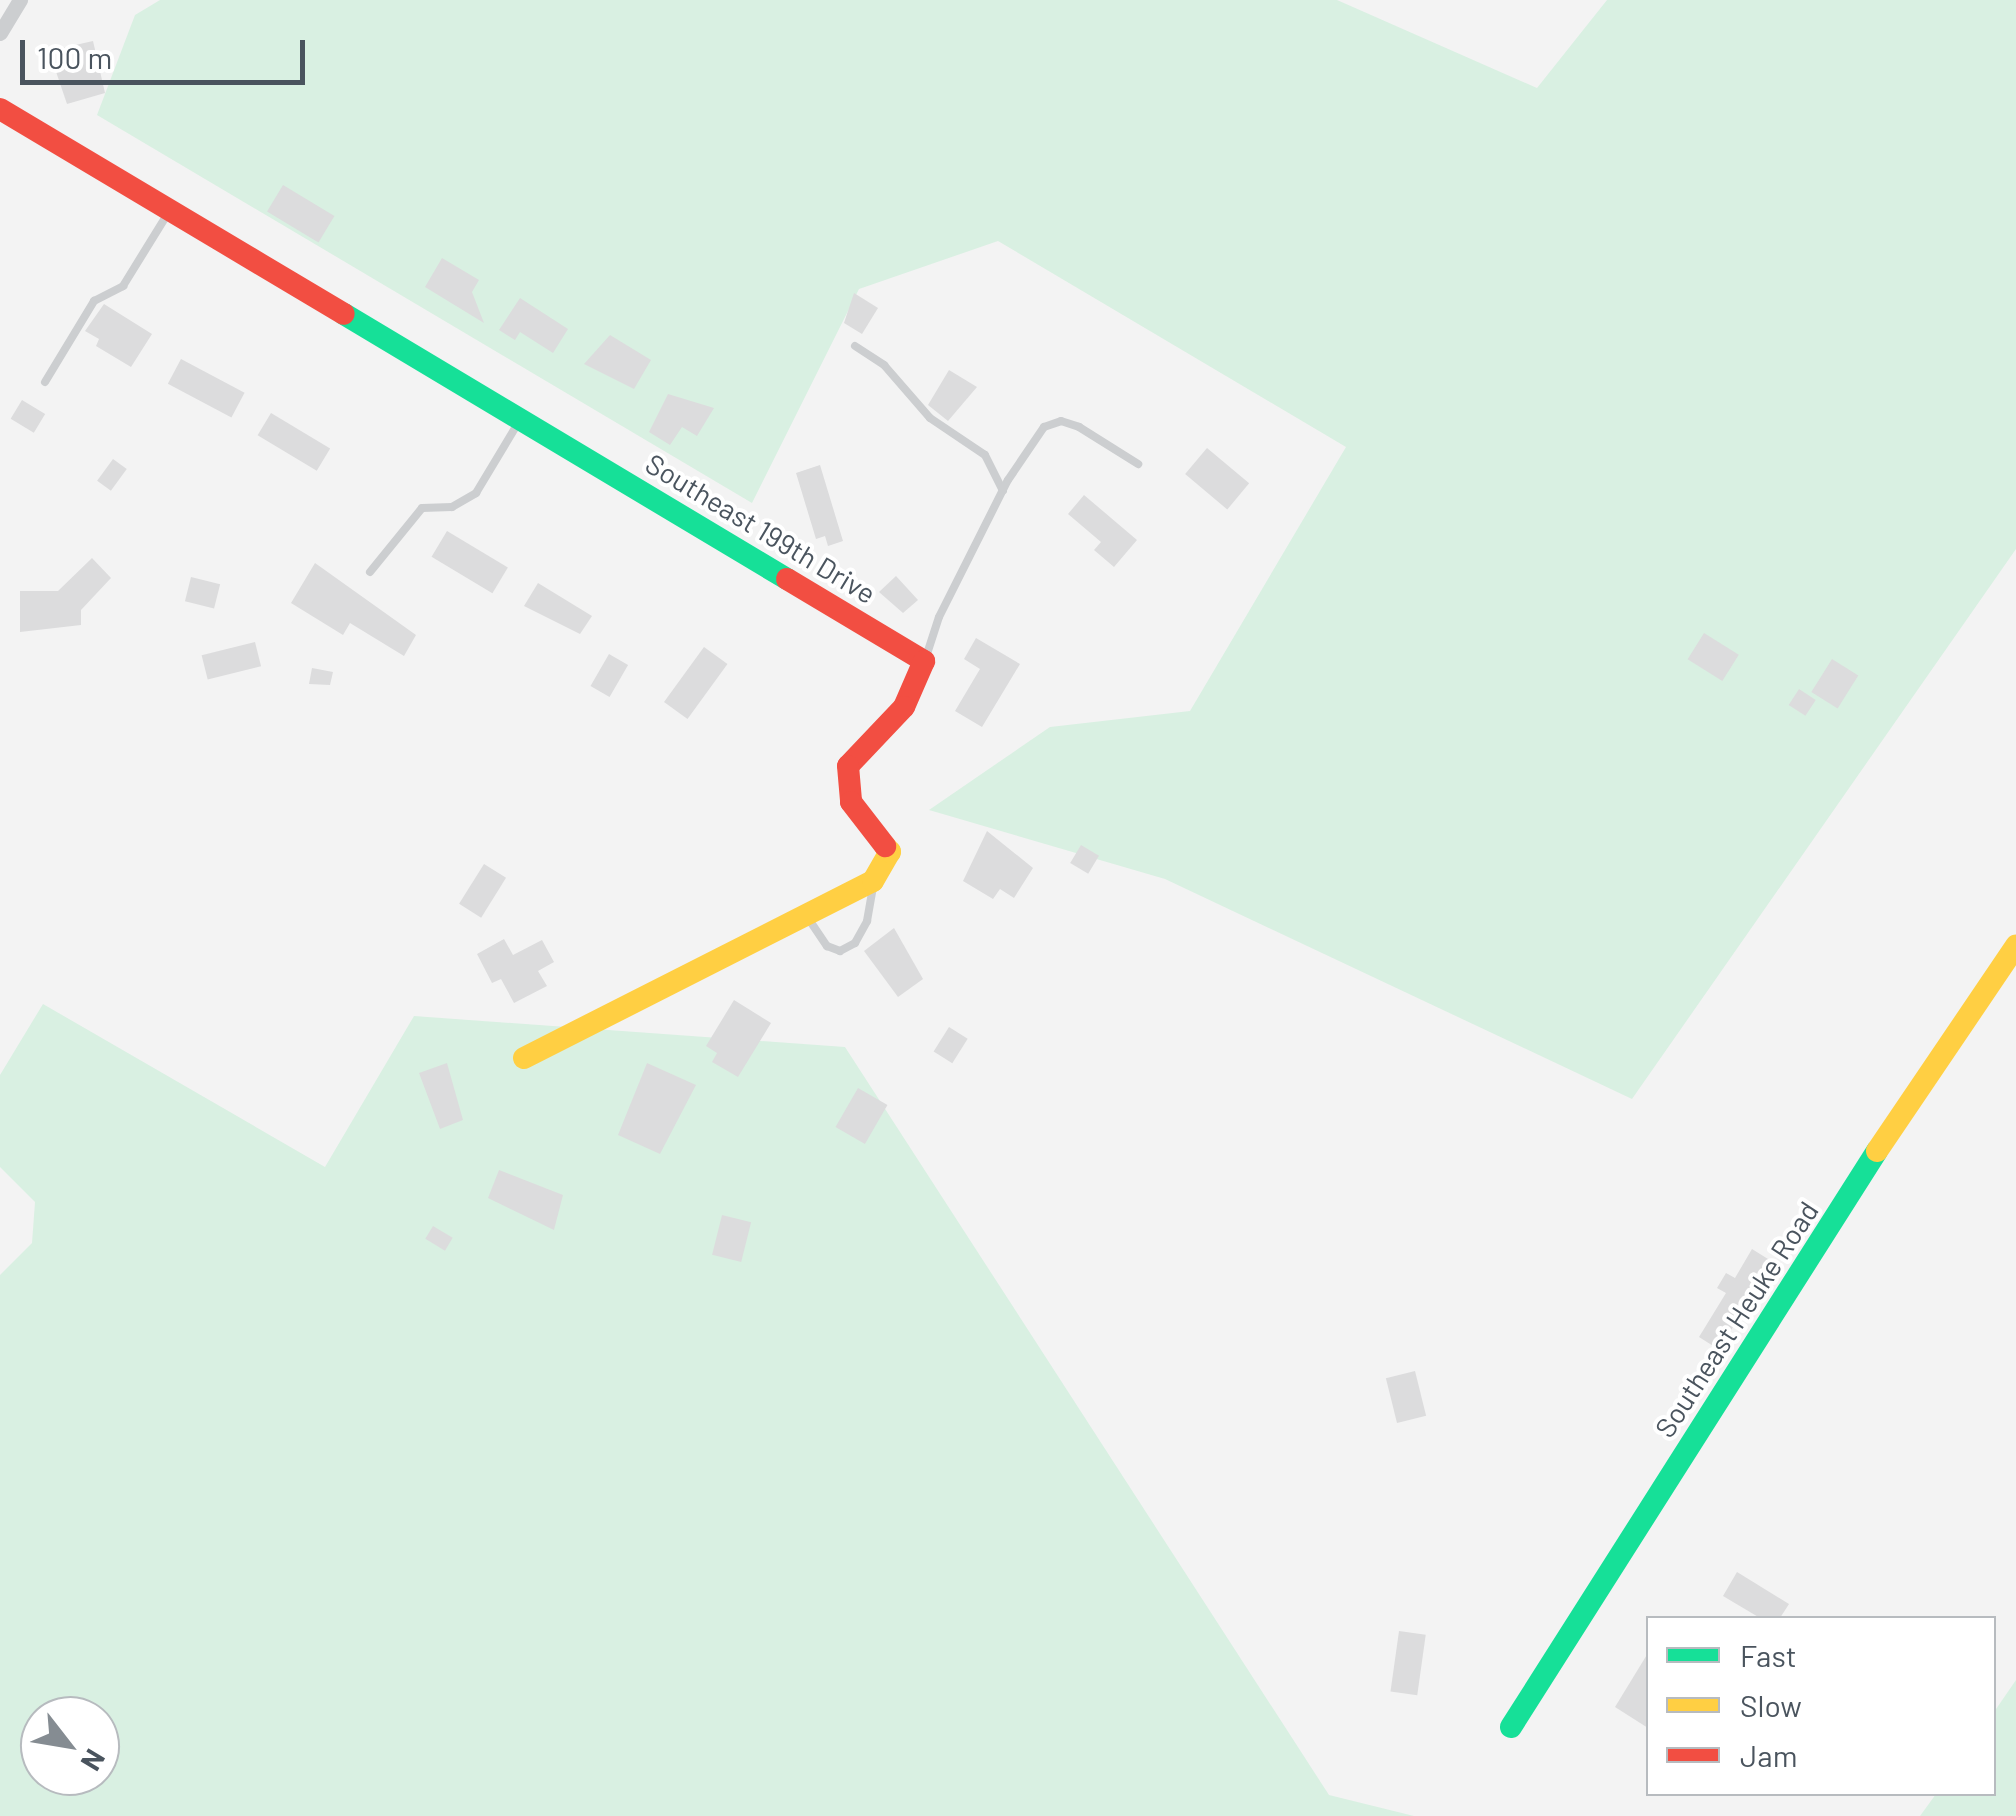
<!DOCTYPE html>
<html>
<head>
<meta charset="utf-8">
<style>
  body { margin:0 }
  #map { position:relative; width:2016px; height:1816px; overflow:hidden; background:#f3f3f3; font-family:Barlow,sans-serif }
  div>[style] { position:absolute }
  .green>* { inset:0; background:#d9f0e2 }
  .building>* { inset:0; background:#dcdcdd; transform-origin:0 0 }
  .lane>* { height:8px; margin:-4px; padding:0 4px; transform-origin:4px; border-radius:4px; background:#ccced0 }
  .street>* { height:15px; margin:-7.5px; padding:0 7.5px; transform-origin:7.5px; border-radius:7.5px; background:#ccced0 }
  .fast>* { height:22px; margin:-11px; padding:0 11px; transform-origin:11px; border-radius:11px; background:#16e098 }
  .slow>* { height:22px; margin:-11px; padding:0 11px; transform-origin:11px; border-radius:11px; background:#ffcf43 }
  .jam>* { height:22px; margin:-11px; padding:0 11px; transform-origin:11px; border-radius:11px; background:#f24e42 }
  span { translate:-50% -50%; white-space:nowrap; text-align:center; line-height:1.15; -webkit-text-stroke:8px #fff; paint-order:stroke }
  .street-label { font-size:28px; color:#4a545e }
  .legend { position:absolute; left:1646px; top:1616px; width:350px; height:180px; box-sizing:border-box; background:#fff; border:2px solid #b7bbbf; margin:0; padding:12px 18px; list-style:none; font-size:30px; color:#4a545e }
  .legend li { display:flex; align-items:center; gap:20px; height:50px }
  .legend b { width:50px; border:2px solid #b7bbbf }
  .north { position:absolute; left:20px; top:1696px; width:100px; height:100px; box-sizing:border-box; background:#fff; border:2px solid #b7bbbf; border-radius:50%; rotate:121deg; font-size:28px; font-weight:700; line-height:40px; text-align:center; color:#4a545e }
  .north::after { content:''; display:block; margin:auto; width:35px; height:45px; background:#858c92; clip-path:polygon(50% 0,100% 100%,50% 72%,0 100%) }
  .scale { position:absolute; left:20px; top:40px; width:285px; height:45px; box-sizing:border-box; border:5px solid #4a545e; border-top:0; padding-left:12px; font-size:30px; line-height:35px; white-space:nowrap; color:#4a545e; -webkit-text-stroke:8px #fff; paint-order:stroke }
</style>
</head>
<body>
<div id="map">
  <div class="green">
    <div style="clip-path:polygon(160px 0,1337px 0,1537px 88px,1607px 0,2016px 0,2016px 549px,1632px 1099px,1165px 879px,929px 810px,1050px 727px,1190px 711px,1346px 447px,998px 241px,859px 289px,752px 503px,97px 115px,135px 15px)"></div>
    <div style="clip-path:polygon(evenodd,43px 1004px,325px 1167px,414px 1016px,845px 1047px,1329px 1795px,1414px 1816px,0 1816px,0 1275px,32px 1243px,35px 1202px,0 1167px,0 1075px,43px 1004px,40px 1716px,100px 1716px,100px 1776px,40px 1776px,40px 1716px)"></div>
    <div style="clip-path:polygon(2016px 1680px,2016px 1816px,1920px 1816px,1936px 1794px,1994px 1794px,1994px 1712px)"></div>
  </div>
  <div class="building">
    <div style="clip-path:polygon(93px 41px,105px 93px,67px 104px,49px 51px)"></div>
    <div style="left:283px;top:185px;width:60px;height:31px;rotate:31deg"></div>
    <div style="clip-path:polygon(442px 258px,479px 280px,472px 292px,484px 323px,425px 287px)"></div>
    <div style="clip-path:polygon(854px 293px,878px 308px,862px 334px,844px 323px)"></div>
    <div style="clip-path:polygon(520px 298px,568px 329px,553px 353px,520px 332px,515px 340px,499px 330px)"></div>
    <div style="clip-path:polygon(104px 304px,152px 334px,131px 367px,96px 346px,99px 339px,85px 331px)"></div>
    <div style="clip-path:polygon(610px 335px,651px 360px,634px 389px,584px 364px)"></div>
    <div style="left:181px;top:359px;width:72px;height:28px;rotate:28deg"></div>
    <div style="clip-path:polygon(949px 370px,977px 387px,948px 421px,928px 405px)"></div>
    <div style="clip-path:polygon(668px 394px,714px 408px,697px 436px,682px 427px,670px 445px,649px 432px)"></div>
    <div style="left:22px;top:400px;width:27px;height:22px;rotate:31deg"></div>
    <div style="left:271px;top:413px;width:69px;height:26px;rotate:31deg"></div>
    <div style="left:1207px;top:448px;width:55px;height:34px;rotate:40deg"></div>
    <div style="left:113px;top:459px;width:17px;height:27px;rotate:36deg"></div>
    <div style="clip-path:polygon(820px 465px,843px 541px,828px 546px,825px 536px,816px 539px,796px 473px)"></div>
    <div style="clip-path:polygon(1084px 495px,1137px 540px,1114px 567px,1094px 550px,1101px 542px,1068px 514px)"></div>
    <div style="left:447px;top:531px;width:71px;height:30px;rotate:31deg"></div>
    <div style="clip-path:polygon(92px 558px,111px 578px,81px 610px,81px 625px,20px 632px,20px 591px,58px 591px)"></div>
    <div style="clip-path:polygon(315px 563px,416px 635px,404px 656px,350px 623px,343px 635px,291px 603px)"></div>
    <div style="clip-path:polygon(896px 576px,918px 600px,903px 613px,879px 592px)"></div>
    <div style="left:191px;top:577px;width:30px;height:25px;rotate:14deg"></div>
    <div style="clip-path:polygon(538px 583px,592px 616px,580px 634px,524px 606px)"></div>
    <div style="left:1704px;top:633px;width:41px;height:31px;rotate:32deg"></div>
    <div style="clip-path:polygon(976px 638px,1020px 664px,982px 727px,955px 711px,980px 669px,964px 659px)"></div>
    <div style="left:255px;top:642px;width:25px;height:55px;rotate:76deg"></div>
    <div style="left:704px;top:647px;width:29px;height:68px;rotate:36deg"></div>
    <div style="left:609px;top:654px;width:22px;height:37px;rotate:30deg"></div>
    <div style="left:1832px;top:659px;width:31px;height:39px;rotate:32deg"></div>
    <div style="clip-path:polygon(312px 668px,333px 672px,330px 685px,309px 684px)"></div>
    <div style="left:1799px;top:689px;width:20px;height:19px;rotate:33deg"></div>
    <div style="clip-path:polygon(987px 831px,1033px 868px,1014px 898px,1000px 889px,993px 899px,963px 881px)"></div>
    <div style="left:1081px;top:845px;width:21px;height:21px;rotate:31deg"></div>
    <div style="left:484px;top:864px;width:26px;height:47px;rotate:32deg"></div>
    <div style="clip-path:polygon(894px 928px,923px 979px,898px 997px,864px 951px)"></div>
    <div style="clip-path:polygon(504px 939px,513px 955px,542px 940px,554px 962px,538px 971px,547px 986px,514px 1003px,501px 979px,492px 983px,477px 954px)"></div>
    <div style="clip-path:polygon(734px 1000px,771px 1023px,738px 1077px,712px 1062px,717px 1053px,706px 1046px)"></div>
    <div style="left:949px;top:1027px;width:22px;height:29px;rotate:32deg"></div>
    <div style="clip-path:polygon(447px 1063px,463px 1120px,440px 1129px,419px 1073px)"></div>
    <div style="clip-path:polygon(647px 1063px,696px 1085px,660px 1154px,618px 1135px)"></div>
    <div style="left:858px;top:1088px;width:34px;height:45px;rotate:30deg"></div>
    <div style="clip-path:polygon(499px 1170px,563px 1195px,554px 1230px,488px 1198px)"></div>
    <div style="left:722px;top:1215px;width:30px;height:41px;rotate:14deg"></div>
    <div style="left:433px;top:1226px;width:23px;height:15px;rotate:31deg"></div>
    <div style="clip-path:polygon(1752px 1249px,1776px 1264px,1718px 1349px,1699px 1337px,1726px 1293px,1717px 1288px,1726px 1273px,1735px 1278px)"></div>
    <div style="left:1415px;top:1371px;width:46px;height:30px;rotate:76deg"></div>
    <div style="clip-path:polygon(1737px 1572px,1789px 1604px,1780px 1618px,1760px 1618px,1723px 1596px)"></div>
    <div style="left:1399px;top:1631px;width:27px;height:61px;rotate:8deg"></div>
    <div style="clip-path:polygon(1648px 1653px,1648px 1728px,1615px 1707px)"></div>
  </div>
  <div class="lane">
    <div style="left:855px;top:346px;width:35px;rotate:33deg"></div>
    <div style="left:884px;top:365px;width:70px;rotate:49deg"></div>
    <div style="left:930px;top:418px;width:66px;rotate:33.9deg"></div>
    <div style="left:985px;top:455px;width:40px;rotate:63.4deg"></div>
    <div style="left:45px;top:382px;width:95px;rotate:-58.8deg"></div>
    <div style="left:94px;top:301px;width:33px;rotate:-27deg"></div>
    <div style="left:123px;top:286px;width:86px;rotate:-58.3deg"></div>
    <div style="left:370px;top:572px;width:82px;rotate:-50.9deg"></div>
    <div style="left:422px;top:508px;width:30px;rotate:-2deg"></div>
    <div style="left:452px;top:507px;width:28px;rotate:-30deg"></div>
    <div style="left:476px;top:493px;width:82px;rotate:-59deg"></div>
    <div style="left:926px;top:657px;width:42px;rotate:-72deg"></div>
    <div style="left:939px;top:617px;width:153px;rotate:-63.3deg"></div>
    <div style="left:1008px;top:480px;width:64px;rotate:-55.8deg"></div>
    <div style="left:1044px;top:427px;width:18px;rotate:-19deg"></div>
    <div style="left:1061px;top:421px;width:19px;rotate:18deg"></div>
    <div style="left:1079px;top:427px;width:70px;rotate:32.1deg"></div>
    <div style="left:808px;top:918px;width:34px;rotate:56deg"></div>
    <div style="left:827px;top:946px;width:14px;rotate:21deg"></div>
    <div style="left:840px;top:951px;width:17px;rotate:-28deg"></div>
    <div style="left:855px;top:943px;width:25px;rotate:-61deg"></div>
    <div style="left:867px;top:921px;width:36px;rotate:-80deg"></div>
  </div>
  <div class="street">
    <div style="left:0;top:33px;width:39px;rotate:-59deg"></div>
  </div>
  <div class="fast">
    <div style="left:344px;top:314px;width:516px;rotate:30.89deg"></div>
    <div style="left:1511px;top:1727px;width:682px;rotate:-57.57deg"></div>
  </div>
  <div class="slow">
    <div style="left:524px;top:1058px;width:391px;rotate:-26.9deg"></div>
    <div style="left:873px;top:881px;width:34px;rotate:-60deg"></div>
    <div style="left:890px;top:852px;width:8px;rotate:-130deg"></div>
    <div style="left:1877px;top:1151px;width:248px;rotate:-55.9deg"></div>
  </div>
  <div class="jam">
    <div style="left:0;top:109px;width:400px;rotate:30.8deg"></div>
    <div style="left:787px;top:579px;width:160px;rotate:30.9deg"></div>
    <div style="left:924px;top:661px;width:50px;rotate:113.5deg"></div>
    <div style="left:904px;top:707px;width:81px;rotate:133.5deg"></div>
    <div style="left:848px;top:766px;width:36px;rotate:85deg"></div>
    <div style="left:851px;top:802px;width:56px;rotate:52.3deg"></div>
  </div>
  <div class="street-label">
    <span style="left:761px;top:528px;rotate:31deg">Southeast 199th Drive</span>
    <span style="left:1736px;top:1319px;rotate:-57deg">Southeast Heuke Road</span>
  </div>
  <ul class="legend">
  <li><b style="height:12px;background:#16e098"></b>Fast</li>
  <li><b style="height:12px;background:#ffcf43"></b>Slow</li>
  <li><b style="height:12px;background:#f24e42"></b>Jam</li>
  </ul>
  <div class="north">N</div>
  <div class="scale">100 m</div>
</div>
</body>
</html>
